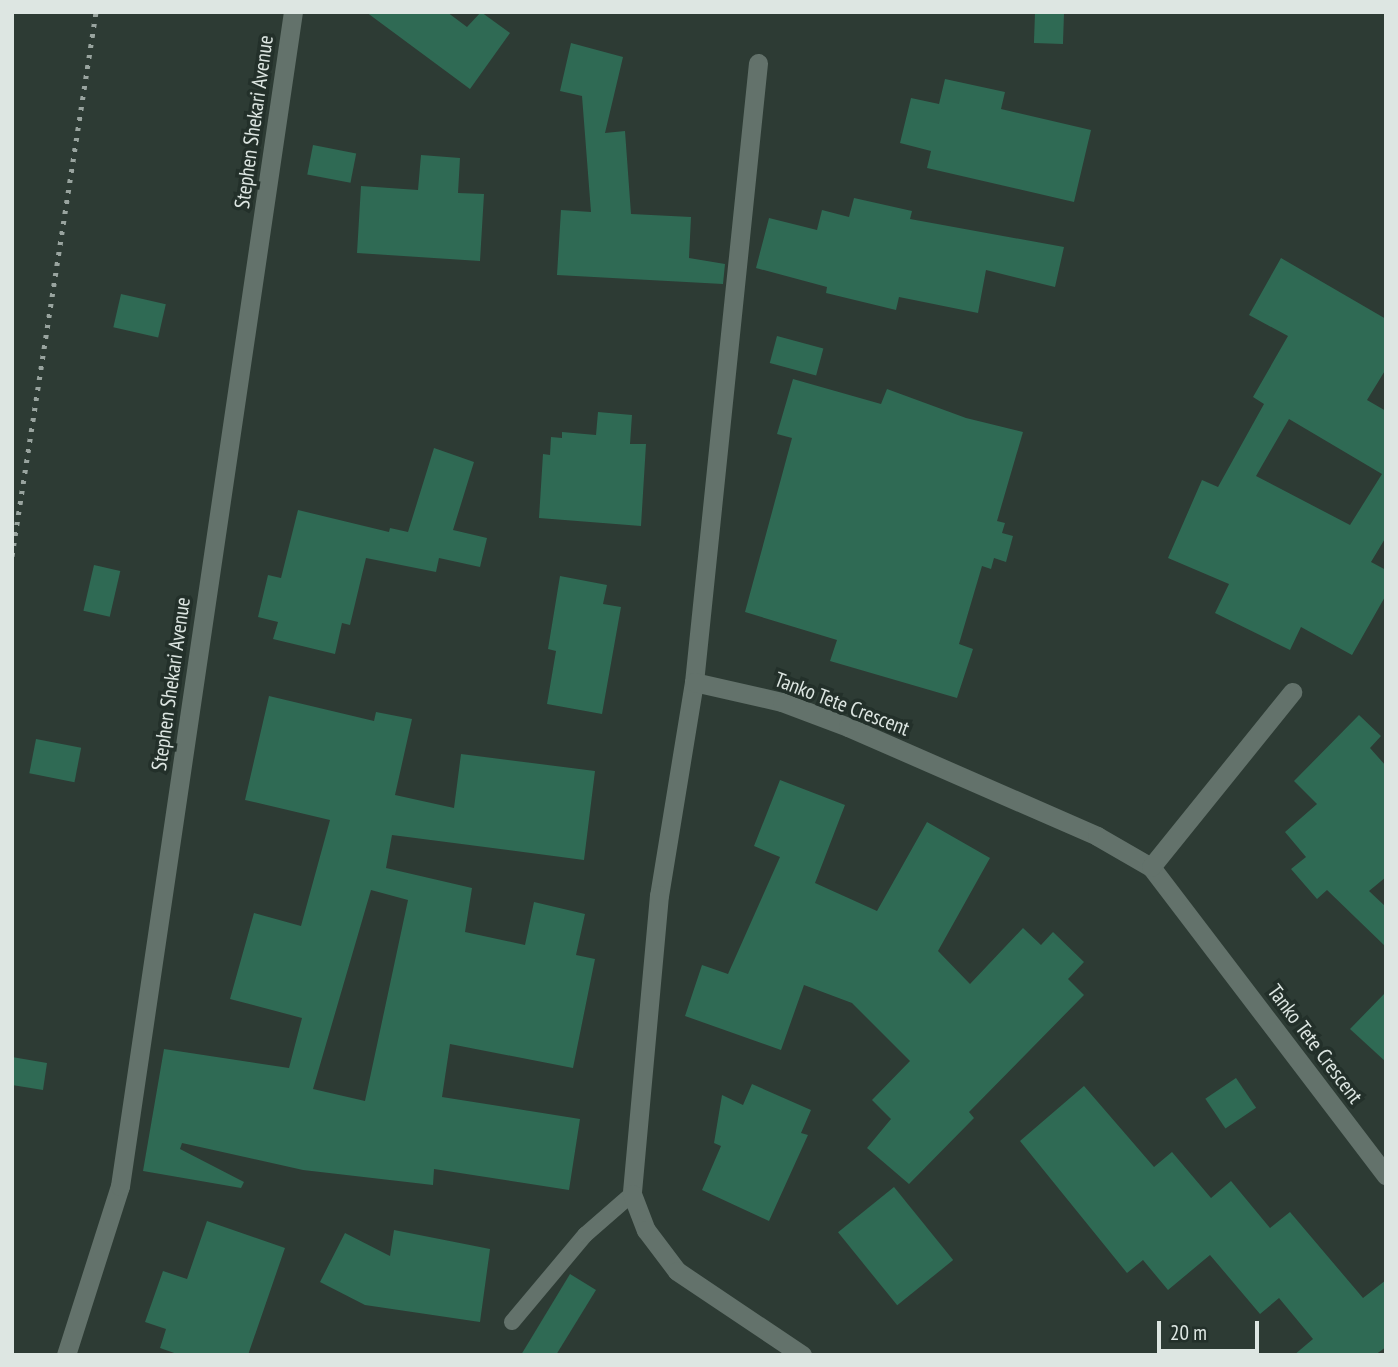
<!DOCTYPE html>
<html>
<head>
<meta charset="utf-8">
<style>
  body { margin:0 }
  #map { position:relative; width:1398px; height:1367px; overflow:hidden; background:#2d3b34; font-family:"PT Sans Narrow",sans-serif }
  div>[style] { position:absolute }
  .building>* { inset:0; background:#2f6a54; transform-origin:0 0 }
  .service>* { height:16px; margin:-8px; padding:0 8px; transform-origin:8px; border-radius:8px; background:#63726b }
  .minor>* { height:19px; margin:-9.5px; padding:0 9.5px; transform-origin:9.5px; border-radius:9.5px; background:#63726b }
  .rail>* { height:5px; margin-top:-2.5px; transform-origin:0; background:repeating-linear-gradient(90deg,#99a49f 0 3.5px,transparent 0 10.5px) }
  span { translate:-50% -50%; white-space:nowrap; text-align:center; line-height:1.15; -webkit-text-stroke:7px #23302a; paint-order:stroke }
  .street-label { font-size:21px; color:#dde6e2 }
  .frame { position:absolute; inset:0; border:14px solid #dde6e2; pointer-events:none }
  .scale { position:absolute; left:1157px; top:1321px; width:102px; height:32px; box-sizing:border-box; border:4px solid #dde6e2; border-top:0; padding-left:9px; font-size:21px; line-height:24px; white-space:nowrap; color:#dde6e2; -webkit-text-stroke:5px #23302a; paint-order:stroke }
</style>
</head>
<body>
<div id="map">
  <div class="building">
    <div style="clip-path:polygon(366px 12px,447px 12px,467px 27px,481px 12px,510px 33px,470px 89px)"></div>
    <div style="left:1035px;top:13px;width:29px;height:30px;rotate:2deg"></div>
    <div style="clip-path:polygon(571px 43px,623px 57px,605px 133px,625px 131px,631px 214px,691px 217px,689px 258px,725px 264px,723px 284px,557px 275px,561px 210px,591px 212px,582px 96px,560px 91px)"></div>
    <div style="clip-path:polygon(945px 79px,1005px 92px,1001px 109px,1091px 130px,1074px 202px,927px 168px,931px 151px,900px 143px,911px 98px,939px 104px)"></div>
    <div style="left:313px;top:145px;width:44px;height:30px;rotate:11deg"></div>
    <div style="clip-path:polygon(421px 155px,460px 158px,458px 193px,484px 194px,480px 261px,357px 253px,361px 186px,418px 190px)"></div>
    <div style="clip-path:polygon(854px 198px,912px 211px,910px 219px,1064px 247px,1055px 287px,986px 270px,978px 313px,899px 297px,896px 310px,826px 293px,827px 287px,756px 268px,769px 218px,817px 230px,822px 210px,849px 217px)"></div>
    <div style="clip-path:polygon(evenodd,1281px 258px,1386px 319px,1386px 369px,1367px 400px,1386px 411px,1386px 537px,1371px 562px,1386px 570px,1386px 595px,1352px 655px,1301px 627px,1290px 650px,1215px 613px,1229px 584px,1168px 558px,1202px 480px,1218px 487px,1264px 404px,1253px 397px,1288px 336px,1249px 315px,1281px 258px,1289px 419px,1382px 474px,1350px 525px,1256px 476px,1289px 419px)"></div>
    <div style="left:121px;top:294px;width:46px;height:34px;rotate:13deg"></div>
    <div style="left:777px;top:336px;width:48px;height:28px;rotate:15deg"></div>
    <div style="clip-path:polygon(793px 379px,881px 404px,887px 389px,966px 418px,1023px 432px,997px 521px,1005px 523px,1002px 533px,1013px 536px,1006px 562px,994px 558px,991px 569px,982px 566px,959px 644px,973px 649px,957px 698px,830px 661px,837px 640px,745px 612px,792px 438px,777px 434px)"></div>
    <div style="clip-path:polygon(598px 412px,632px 415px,630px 444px,646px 444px,641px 526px,539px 518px,543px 454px,550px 455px,551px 437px,562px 438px,562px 432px,596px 435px)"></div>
    <div style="clip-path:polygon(434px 448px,474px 462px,453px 530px,487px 538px,480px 567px,439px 558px,436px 572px,366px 558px,350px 625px,342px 623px,335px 654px,273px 639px,278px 622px,258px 617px,268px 575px,281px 578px,298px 510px,389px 532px,390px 528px,408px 532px)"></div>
    <div style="left:94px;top:565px;width:27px;height:47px;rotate:13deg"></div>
    <div style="clip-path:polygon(560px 576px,607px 585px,603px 604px,621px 607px,602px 714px,547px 704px,556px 651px,548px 649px)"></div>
    <div style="clip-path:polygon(evenodd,269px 696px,374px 721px,376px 712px,412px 719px,395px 795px,454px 808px,461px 754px,595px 771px,584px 860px,392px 835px,386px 868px,472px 888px,465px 932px,525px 945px,534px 902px,585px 914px,576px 955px,595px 959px,573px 1068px,450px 1044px,442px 1097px,580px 1119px,569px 1190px,434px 1169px,433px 1185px,303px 1170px,182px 1143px,180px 1149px,244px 1182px,241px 1188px,143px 1171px,164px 1049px,289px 1068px,302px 1018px,230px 999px,254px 913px,301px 926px,330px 820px,245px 800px,269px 696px,371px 890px,408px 900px,365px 1101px,313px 1089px,371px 890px)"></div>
    <div style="clip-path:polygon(1359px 715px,1381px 736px,1370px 748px,1386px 766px,1386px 877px,1369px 891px,1386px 907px,1386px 947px,1327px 890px,1317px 899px,1291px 869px,1306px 857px,1285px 832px,1317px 804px,1294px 781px)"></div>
    <div style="left:36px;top:739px;width:46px;height:35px;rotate:11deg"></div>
    <div style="clip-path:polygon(780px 780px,845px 805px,815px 883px,877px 911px,927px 822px,990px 858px,938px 951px,970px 984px,1023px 928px,1041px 945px,1053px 932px,1084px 962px,1068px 979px,1084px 995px,969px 1112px,974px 1118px,909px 1184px,867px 1148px,891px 1119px,872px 1100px,910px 1061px,852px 1003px,804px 985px,781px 1050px,685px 1016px,702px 965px,728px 974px,780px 857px,754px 846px)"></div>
    <div style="clip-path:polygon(1386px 992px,1386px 1062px,1350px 1029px)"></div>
    <div style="clip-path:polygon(12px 1057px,47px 1063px,43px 1090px,12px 1085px)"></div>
    <div style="left:1236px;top:1078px;width:36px;height:37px;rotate:56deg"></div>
    <div style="clip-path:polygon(752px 1084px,811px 1110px,801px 1133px,808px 1135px,769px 1221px,702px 1190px,721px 1146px,714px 1143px,722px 1095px,743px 1105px)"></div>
    <div style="clip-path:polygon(1084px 1086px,1154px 1167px,1172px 1152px,1211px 1198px,1231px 1181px,1270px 1228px,1290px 1212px,1363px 1298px,1386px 1280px,1386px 1347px,1375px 1355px,1294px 1355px,1313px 1339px,1279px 1298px,1260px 1314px,1210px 1255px,1168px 1290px,1143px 1260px,1127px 1273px,1020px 1141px)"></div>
    <div style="left:894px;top:1187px;width:94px;height:72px;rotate:51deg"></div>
    <div style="clip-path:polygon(207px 1221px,285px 1248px,248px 1355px,180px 1355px,160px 1348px,166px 1329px,145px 1322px,163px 1271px,187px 1279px)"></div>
    <div style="clip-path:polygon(394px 1230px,490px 1249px,480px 1322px,365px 1305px,320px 1282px,345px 1233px,390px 1256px)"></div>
    <div style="clip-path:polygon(570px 1274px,596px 1290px,556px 1355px,521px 1355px)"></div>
  </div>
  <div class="service">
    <div style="left:512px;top:1322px;width:114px;rotate:-50deg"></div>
    <div style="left:585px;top:1235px;width:62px;rotate:-41.1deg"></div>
  </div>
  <div class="minor">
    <div style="left:758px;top:63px;width:622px;rotate:95.9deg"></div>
    <div style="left:694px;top:682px;width:216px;rotate:99.3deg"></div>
    <div style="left:659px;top:895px;width:300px;rotate:95.2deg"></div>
    <div style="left:632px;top:1194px;width:39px;rotate:69deg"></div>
    <div style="left:646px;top:1230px;width:51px;rotate:52.9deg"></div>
    <div style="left:677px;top:1271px;width:151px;rotate:33.9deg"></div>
    <div style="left:694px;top:682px;width:90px;rotate:12.8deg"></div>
    <div style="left:782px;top:702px;width:71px;rotate:20.7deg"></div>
    <div style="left:848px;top:727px;width:272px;rotate:23.6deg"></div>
    <div style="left:1097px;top:836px;width:62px;rotate:29.9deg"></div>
    <div style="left:1151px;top:867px;width:388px;rotate:52.7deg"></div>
    <div style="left:1151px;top:867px;width:225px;rotate:-51.1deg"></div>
    <div style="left:66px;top:1355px;width:177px;rotate:-72.3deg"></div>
    <div style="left:120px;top:1186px;width:1187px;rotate:-81.62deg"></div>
  </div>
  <div class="rail">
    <div style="left:12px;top:556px;width:550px;rotate:-81.22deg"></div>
  </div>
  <div class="street-label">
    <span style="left:254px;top:122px;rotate:-82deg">Stephen Shekari Avenue</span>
    <span style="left:171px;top:684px;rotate:-82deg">Stephen Shekari Avenue</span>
    <span style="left:842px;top:704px;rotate:21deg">Tanko Tete Crescent</span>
    <span style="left:1315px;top:1044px;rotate:53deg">Tanko Tete Crescent</span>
  </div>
  <div class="frame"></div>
  <div class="scale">20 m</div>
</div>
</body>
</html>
